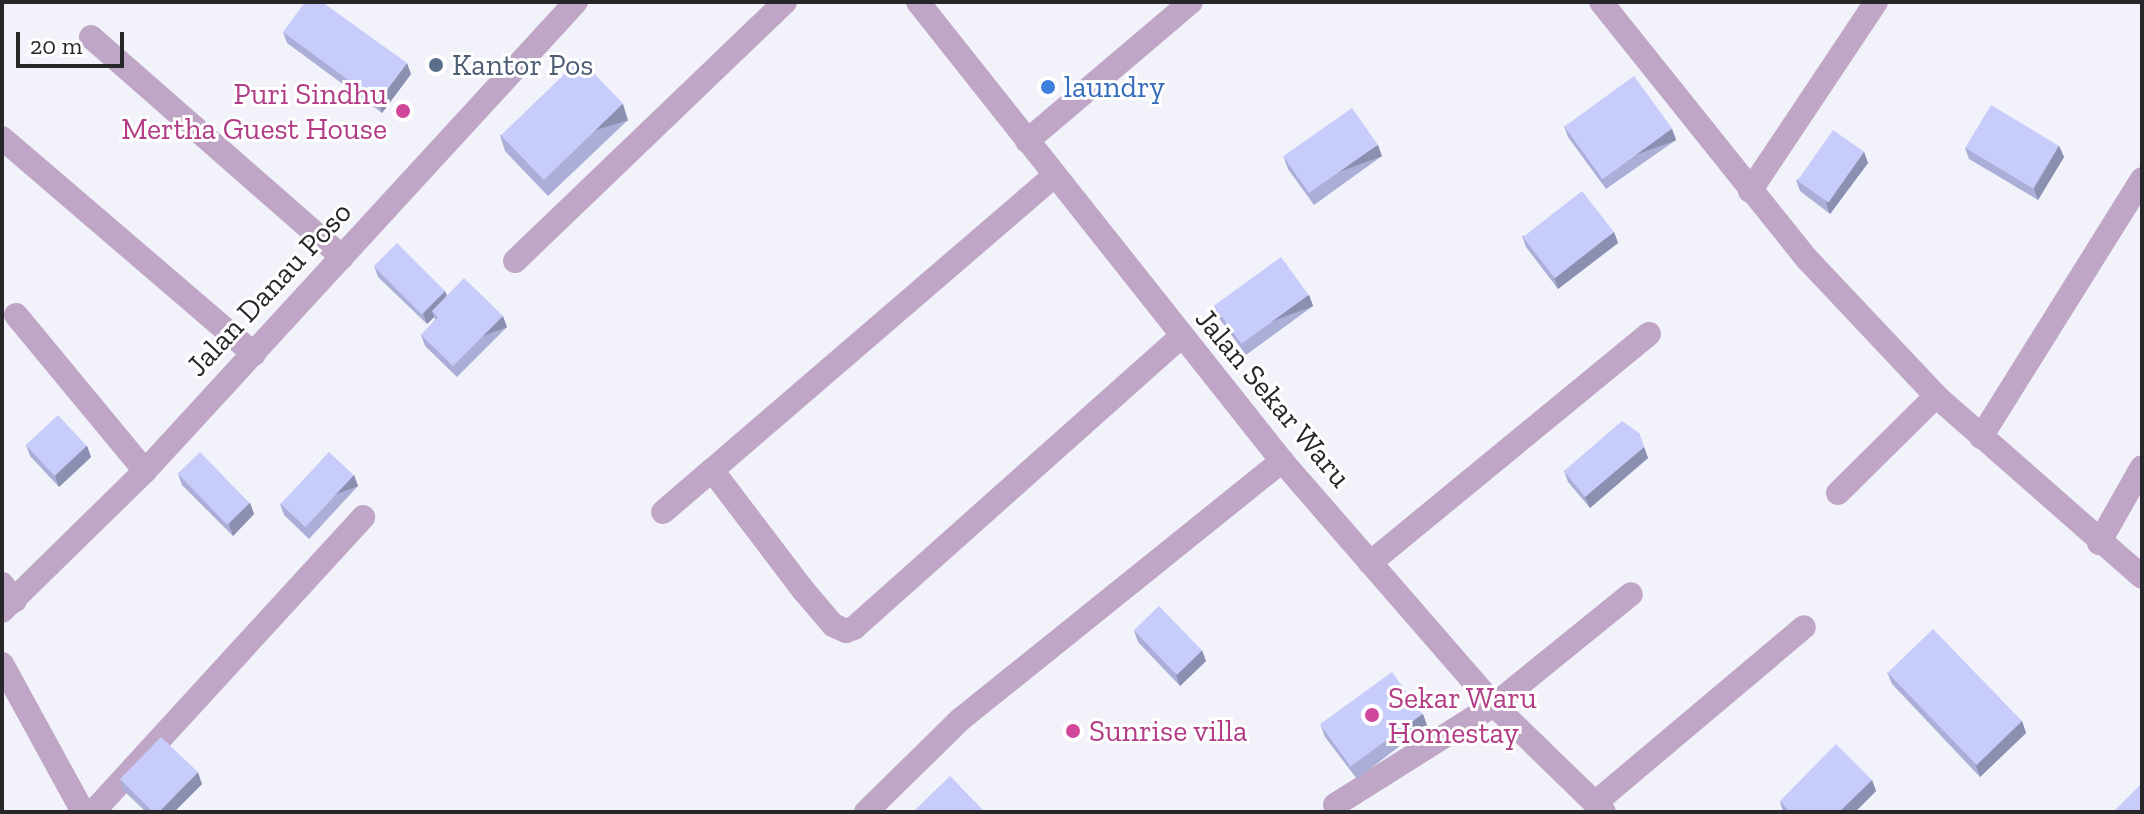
<!DOCTYPE html>
<html>
<head>
<meta charset="utf-8">
<style>
  body { margin:0 }
  #map { position:relative; width:2144px; height:814px; overflow:hidden; background:#f2f3fa; font-family:"Zilla Slab",serif }
  div>[style] { position:absolute }
  .minor>* { height:24px; margin:-12px; padding:0 12px; transform-origin:12px; border-radius:12px; background:#bfa5c6 }
  .tertiary>* { height:24px; margin:-12px; padding:0 12px; transform-origin:12px; border-radius:12px; background:#bfa5c6 }
  .wall>* { inset:0; background:#abafd8 }
  .shaded-wall>* { inset:0; background:#8b8fb0; transform-origin:0 0 }
  .building>* { inset:0; background:#c7ccfb; transform-origin:0 0 }
  .dots>* { width:22px; height:22px; translate:-50% -50%; box-sizing:border-box; border:4px solid #fff; border-radius:50% }
  span { translate:-50% -50%; white-space:nowrap; text-align:center; line-height:1.15; -webkit-text-stroke:6px #fff; paint-order:stroke }
  .service-label { font-size:30px; color:#4e5e75 }
  .left { translate:0 -50%; text-align:left }
  .shop-label { font-size:30px; color:#366cbe }
  .hotel-label { font-size:30px; color:#b23c85 }
  .right { translate:-100% -50%; text-align:right }
  .street-label { font-size:30px; color:#27272a }
  .frame { position:absolute; inset:0; border:4px solid #27272a; pointer-events:none }
  .scale { position:absolute; left:16px; top:32px; width:108px; height:36px; box-sizing:border-box; border:4px solid #27272a; border-top:0; padding-left:10px; font-size:24px; line-height:28px; white-space:nowrap; color:#27272a; -webkit-text-stroke:6px #fff; paint-order:stroke }
</style>
</head>
<body>
<div id="map">
  <div class="minor">
    <div style="left:918px;top:2px;width:586px;rotate:51.58deg"></div>
    <div style="left:1282px;top:461px;width:323px;rotate:49deg"></div>
    <div style="left:1494px;top:705px;width:153px;rotate:44.2deg"></div>
    <div style="left:1601px;top:2px;width:331px;rotate:51.3deg"></div>
    <div style="left:1808px;top:260px;width:187px;rotate:46.7deg"></div>
    <div style="left:1936px;top:396px;width:274px;rotate:41.3deg"></div>
    <div style="left:91px;top:37px;width:334px;rotate:41.2deg"></div>
    <div style="left:2px;top:138px;width:332px;rotate:40.6deg"></div>
    <div style="left:1027px;top:141px;width:215px;rotate:-40.3deg"></div>
    <div style="left:1054px;top:176px;width:451px;rotate:139.3deg"></div>
    <div style="left:712px;top:470px;width:152px;rotate:52.8deg"></div>
    <div style="left:804px;top:591px;width:45px;rotate:49.5deg"></div>
    <div style="left:833px;top:625px;width:14px;rotate:25deg"></div>
    <div style="left:846px;top:631px;width:9px;rotate:-21deg"></div>
    <div style="left:854px;top:628px;width:438px;rotate:-41.7deg"></div>
    <div style="left:1750px;top:191px;width:227px;rotate:-56.3deg"></div>
    <div style="left:515px;top:261px;width:374px;rotate:-43.8deg"></div>
    <div style="left:16px;top:315px;width:202px;rotate:50.4deg"></div>
    <div style="left:1981px;top:437px;width:304px;rotate:-58deg"></div>
    <div style="left:1838px;top:493px;width:138px;rotate:-44.7deg"></div>
    <div style="left:663px;top:512px;width:65px;rotate:-40.6deg"></div>
    <div style="left:2099px;top:543px;width:87px;rotate:-60.5deg"></div>
    <div style="left:1370px;top:563px;width:361px;rotate:-39.4deg"></div>
    <div style="left:2px;top:584px;width:21px;rotate:53deg"></div>
    <div style="left:2px;top:664px;width:169px;rotate:61.3deg"></div>
    <div style="left:1595px;top:803px;width:273px;rotate:-40.1deg"></div>
    <div style="left:1335px;top:805px;width:188px;rotate:-32.2deg"></div>
    <div style="left:1494px;top:705px;width:176px;rotate:-39deg"></div>
    <div style="left:93px;top:812px;width:400px;rotate:-47.5deg"></div>
    <div style="left:866px;top:812px;width:133px;rotate:-44.4deg"></div>
    <div style="left:961px;top:719px;width:412px;rotate:-38.8deg"></div>
  </div>
  <div class="tertiary">
    <div style="left:2px;top:611px;width:200px;rotate:-44.4deg"></div>
    <div style="left:145px;top:471px;width:637px;rotate:-47.42deg"></div>
  </div>
  <div class="wall">
    <div style="clip-path:polygon(283px 32px,411px 74px,382px 113px,287px 43px)"></div>
    <div style="clip-path:polygon(628px 120px,548px 196px,505px 151px,500px 135px)"></div>
    <div style="clip-path:polygon(1564px 126px,1672px 129px,1676px 140px,1606px 189px,1568px 137px)"></div>
    <div style="clip-path:polygon(2059px 146px,2064px 157px,2038px 200px,1969px 159px,1965px 148px)"></div>
    <div style="clip-path:polygon(1864px 152px,1868px 163px,1830px 214px,1800px 191px,1796px 180px)"></div>
    <div style="clip-path:polygon(1382px 156px,1314px 205px,1288px 169px,1284px 158px)"></div>
    <div style="clip-path:polygon(1614px 232px,1618px 243px,1558px 289px,1526px 247px,1522px 236px)"></div>
    <div style="clip-path:polygon(374px 266px,445px 291px,447px 296px,507px 327px,457px 377px,425px 346px,421px 335px,435px 320px,434px 317px,427px 324px,378px 277px)"></div>
    <div style="clip-path:polygon(1309px 295px,1313px 306px,1246px 355px,1219px 318px,1215px 307px)"></div>
    <div style="clip-path:polygon(1639px 433px,1648px 458px,1590px 508px,1568px 482px,1564px 471px)"></div>
    <div style="clip-path:polygon(26px 445px,87px 446px,91px 457px,59px 487px,30px 456px)"></div>
    <div style="clip-path:polygon(178px 474px,250px 503px,254px 514px,233px 536px,182px 485px)"></div>
    <div style="clip-path:polygon(354px 475px,358px 486px,309px 539px,284px 515px,280px 504px)"></div>
    <div style="clip-path:polygon(1134px 631px,1206px 661px,1180px 686px,1138px 642px)"></div>
    <div style="clip-path:polygon(1887px 672px,2022px 721px,2026px 733px,1980px 777px,1892px 684px)"></div>
    <div style="clip-path:polygon(1427px 725px,1357px 779px,1325px 737px,1321px 726px)"></div>
    <div style="clip-path:polygon(120px 779px,202px 784px,174px 812px,146px 812px,124px 791px)"></div>
    <div style="clip-path:polygon(1872px 780px,1876px 791px,1855px 812px,1783px 812px,1780px 801px)"></div>
  </div>
  <div class="shaded-wall">
    <div style="clip-path:polygon(407px 63px,411px 74px,382px 113px,378px 102px)"></div>
    <div style="left:623px;top:104px;width:17px;height:112px;rotate:73deg"></div>
    <div style="left:1672px;top:129px;width:12px;height:86px;rotate:70deg"></div>
    <div style="left:1378px;top:145px;width:12px;height:84px;rotate:70deg"></div>
    <div style="clip-path:polygon(2059px 146px,2064px 157px,2038px 200px,2034px 189px)"></div>
    <div style="clip-path:polygon(1864px 152px,1868px 163px,1830px 214px,1826px 203px)"></div>
    <div style="clip-path:polygon(1614px 232px,1618px 243px,1558px 289px,1554px 277px)"></div>
    <div style="clip-path:polygon(445px 291px,449px 302px,432px 311px,434px 317px,427px 324px,423px 313px)"></div>
    <div style="left:1309px;top:295px;width:12px;height:83px;rotate:70deg"></div>
    <div style="left:503px;top:316px;width:12px;height:71px;rotate:70deg"></div>
    <div style="clip-path:polygon(87px 446px,91px 457px,59px 487px,55px 476px)"></div>
    <div style="clip-path:polygon(1644px 447px,1648px 458px,1590px 508px,1585px 497px)"></div>
    <div style="left:354px;top:475px;width:12px;height:72px;rotate:70deg"></div>
    <div style="clip-path:polygon(250px 503px,254px 514px,233px 536px,229px 524px)"></div>
    <div style="clip-path:polygon(1202px 650px,1206px 661px,1180px 686px,1176px 675px)"></div>
    <div style="left:1423px;top:714px;width:12px;height:88px;rotate:70deg"></div>
    <div style="clip-path:polygon(2022px 721px,2026px 733px,1980px 777px,1976px 766px)"></div>
    <div style="clip-path:polygon(198px 772px,202px 784px,174px 812px,159px 812px)"></div>
    <div style="clip-path:polygon(1872px 780px,1876px 791px,1855px 812px,1839px 812px)"></div>
  </div>
  <div class="building">
    <div style="clip-path:polygon(305px 2px,322px 2px,407px 63px,378px 102px,283px 32px)"></div>
    <div style="left:580px;top:59px;width:62px;height:110px;rotate:46deg"></div>
    <div style="left:1634px;top:76px;width:65px;height:86px;rotate:54deg"></div>
    <div style="left:1991px;top:105px;width:79px;height:50px;rotate:31deg"></div>
    <div style="left:1352px;top:108px;width:45px;height:84px;rotate:55deg"></div>
    <div style="left:1833px;top:130px;width:38px;height:62px;rotate:35deg"></div>
    <div style="left:1582px;top:191px;width:52px;height:75px;rotate:52deg"></div>
    <div style="left:397px;top:243px;width:68px;height:33px;rotate:45deg"></div>
    <div style="left:1281px;top:257px;width:47px;height:83px;rotate:54deg"></div>
    <div style="clip-path:polygon(464px 278px,503px 316px,453px 366px,421px 335px,438px 317px,432px 311px)"></div>
    <div style="left:58px;top:415px;width:42px;height:44px;rotate:47deg"></div>
    <div style="clip-path:polygon(1622px 421px,1639px 433px,1644px 447px,1585px 497px,1564px 471px)"></div>
    <div style="left:200px;top:452px;width:71px;height:31px;rotate:46deg"></div>
    <div style="left:329px;top:452px;width:34px;height:71px;rotate:43deg"></div>
    <div style="left:1159px;top:606px;width:62px;height:35px;rotate:46deg"></div>
    <div style="left:1933px;top:629px;width:128px;height:63px;rotate:46deg"></div>
    <div style="left:1392px;top:672px;width:52px;height:89px;rotate:54deg"></div>
    <div style="clip-path:polygon(161px 737px,198px 772px,159px 812px,153px 812px,120px 779px)"></div>
    <div style="clip-path:polygon(1836px 744px,1872px 780px,1839px 812px,1790px 812px,1780px 801px)"></div>
    <div style="clip-path:polygon(950px 776px,985px 812px,913px 812px)"></div>
    <div style="clip-path:polygon(2140px 785px,2142px 787px,2142px 812px,2113px 812px)"></div>
  </div>
  <div class="dots">
    <div style="left:436px;top:65px;background:#5c6f8a"></div>
    <div style="left:1048px;top:87px;background:#3f7fe0"></div>
    <div style="left:403px;top:111px;background:#d1479c"></div>
    <div style="left:1372px;top:715px;background:#d1479c"></div>
    <div style="left:1073px;top:731px;background:#d1479c"></div>
  </div>
  <div class="service-label">
    <span class="left" style="left:452px;top:65px">Kantor Pos</span>
  </div>
  <div class="shop-label">
    <span class="left" style="left:1064px;top:87px">laundry</span>
  </div>
  <div class="hotel-label">
    <span class="right" style="left:387px;top:111px">Puri Sindhu<br>Mertha Guest House</span>
    <span class="left" style="left:1388px;top:715px">Sekar Waru<br>Homestay</span>
    <span class="left" style="left:1089px;top:731px">Sunrise villa</span>
  </div>
  <div class="street-label">
    <span style="left:269px;top:289px;rotate:-47deg">Jalan Danau Poso</span>
    <span style="left:1273px;top:398px;rotate:50deg">Jalan Sekar Waru</span>
  </div>
  <div class="frame"></div>
  <div class="scale">20 m</div>
</div>
</body>
</html>
